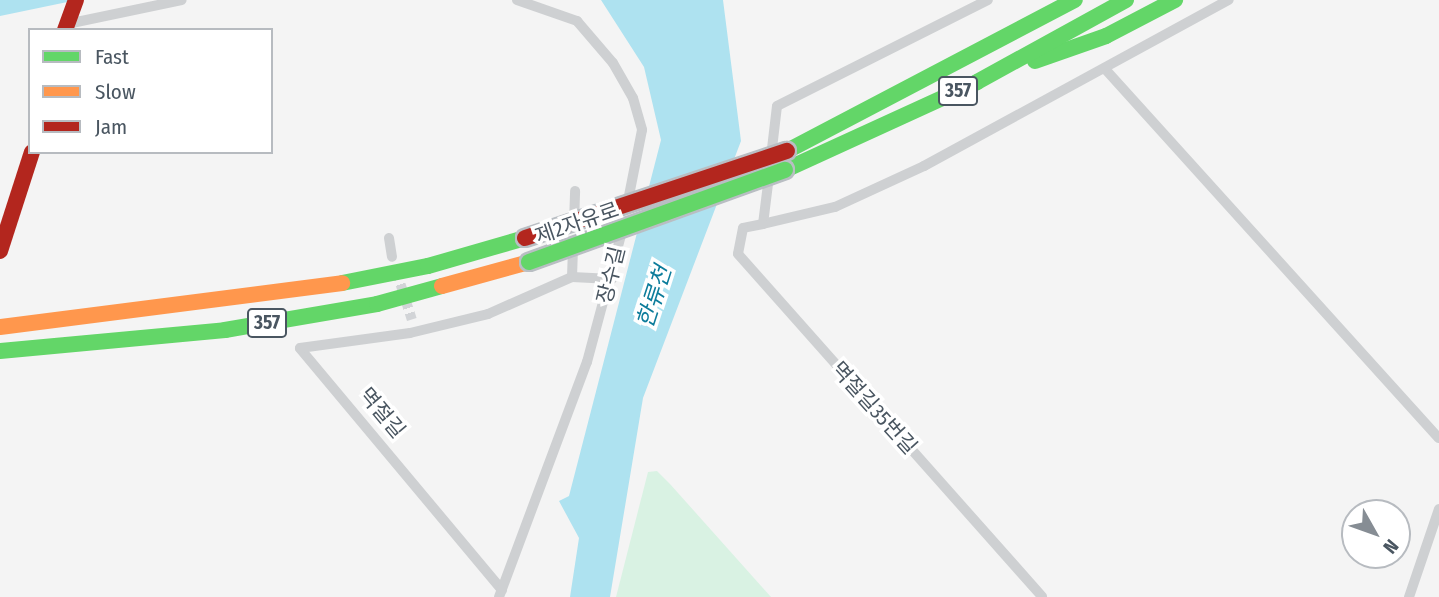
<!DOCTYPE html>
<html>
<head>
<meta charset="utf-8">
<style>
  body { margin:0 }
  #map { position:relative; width:1439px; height:597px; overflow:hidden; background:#f4f4f4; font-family:"Fira Sans Condensed","Noto Sans KR",sans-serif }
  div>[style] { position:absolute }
  .green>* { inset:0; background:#d9f2e3 }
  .water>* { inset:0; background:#aee2f0 }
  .street-tunnel>* { height:10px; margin-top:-5px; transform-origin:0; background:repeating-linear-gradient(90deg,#d2d4d7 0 10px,transparent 0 15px) }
  .street>* { height:10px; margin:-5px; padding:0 5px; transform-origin:5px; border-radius:5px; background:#ced0d2 }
  .fast>* { height:16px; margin:-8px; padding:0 8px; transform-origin:8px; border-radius:8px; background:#63d668 }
  .slow>* { height:16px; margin:-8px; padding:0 8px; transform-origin:8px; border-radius:8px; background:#ff974d }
  .jam>* { height:16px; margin:-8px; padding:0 8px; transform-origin:8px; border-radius:8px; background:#b3261e }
  .bridges { filter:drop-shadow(2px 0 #b9bec3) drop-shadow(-2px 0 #b9bec3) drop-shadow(0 2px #b9bec3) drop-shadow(0 -2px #b9bec3) }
  .fast-bridge>* { height:16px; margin:-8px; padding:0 8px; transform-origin:8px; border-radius:8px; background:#63d668 }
  .jam-bridge>* { height:16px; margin:-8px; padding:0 8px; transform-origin:8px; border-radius:8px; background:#b3261e }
  span { translate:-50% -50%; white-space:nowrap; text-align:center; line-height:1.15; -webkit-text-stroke:7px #fff; paint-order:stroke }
  .shield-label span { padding:2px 5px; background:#fff; border:2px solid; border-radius:5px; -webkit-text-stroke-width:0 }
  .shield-label { font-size:19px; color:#4a5661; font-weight:700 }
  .street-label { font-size:21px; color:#4a5661 }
  .water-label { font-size:23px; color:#0c7c9b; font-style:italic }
  .legend { position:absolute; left:28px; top:28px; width:245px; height:126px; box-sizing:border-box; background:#fff; border:2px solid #b7bbc0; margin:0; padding:9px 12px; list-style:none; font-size:21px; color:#4a5661 }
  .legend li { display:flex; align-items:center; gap:14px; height:35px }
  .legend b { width:35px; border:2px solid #b7bbc0 }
  .north { position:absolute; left:1341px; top:499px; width:70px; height:70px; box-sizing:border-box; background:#fff; border:2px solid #b7bbc0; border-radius:50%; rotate:130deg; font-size:19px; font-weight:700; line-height:28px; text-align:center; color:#4a5661 }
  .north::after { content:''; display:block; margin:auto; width:24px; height:32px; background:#868d94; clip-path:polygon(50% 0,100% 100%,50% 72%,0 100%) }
</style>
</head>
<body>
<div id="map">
  <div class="green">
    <div style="clip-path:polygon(657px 471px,670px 484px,771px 597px,616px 597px,648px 472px)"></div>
  </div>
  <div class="water">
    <div style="clip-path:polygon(0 0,77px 0,0 16px)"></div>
    <div style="clip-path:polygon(601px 0,723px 0,741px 141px,643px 398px,610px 597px,570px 597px,579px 538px,559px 501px,569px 496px,661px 140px,644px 67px)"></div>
  </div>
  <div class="street-tunnel">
    <div style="left:396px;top:270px;width:52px;rotate:72.3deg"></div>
  </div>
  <div class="street">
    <div style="left:517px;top:0;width:64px;rotate:19.3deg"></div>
    <div style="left:577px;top:21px;width:55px;rotate:49.4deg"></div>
    <div style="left:613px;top:63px;width:40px;rotate:60.3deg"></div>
    <div style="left:633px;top:98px;width:33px;rotate:74deg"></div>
    <div style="left:642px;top:130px;width:77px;rotate:101.2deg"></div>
    <div style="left:67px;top:24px;width:117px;rotate:-11.8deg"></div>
    <div style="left:1106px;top:70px;width:496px;rotate:47.9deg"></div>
    <div style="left:771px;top:157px;width:51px;rotate:-83.3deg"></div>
    <div style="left:777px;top:106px;width:236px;rotate:-26.7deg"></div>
    <div style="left:769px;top:176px;width:48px;rotate:97.1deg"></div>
    <div style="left:763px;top:224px;width:74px;rotate:-13.3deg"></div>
    <div style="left:835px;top:207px;width:98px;rotate:-24.7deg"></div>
    <div style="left:924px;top:166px;width:347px;rotate:-28.6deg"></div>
    <div style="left:574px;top:223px;width:32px;rotate:-88deg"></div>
    <div style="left:763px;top:224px;width:20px;rotate:169deg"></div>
    <div style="left:743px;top:228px;width:26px;rotate:101deg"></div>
    <div style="left:738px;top:254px;width:458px;rotate:48.4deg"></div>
    <div style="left:389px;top:238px;width:19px;rotate:81deg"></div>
    <div style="left:572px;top:277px;width:31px;rotate:-88deg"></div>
    <div style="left:502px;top:590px;width:315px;rotate:-129.9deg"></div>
    <div style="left:300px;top:348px;width:111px;rotate:-7.8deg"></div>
    <div style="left:410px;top:333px;width:80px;rotate:-13.7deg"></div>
    <div style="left:488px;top:314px;width:92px;rotate:-23.8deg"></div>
    <div style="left:572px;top:277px;width:40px;rotate:2.9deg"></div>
    <div style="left:499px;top:597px;width:251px;rotate:-69.5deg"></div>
    <div style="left:587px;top:362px;width:139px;rotate:-75deg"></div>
    <div style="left:1409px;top:597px;width:93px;rotate:-71.2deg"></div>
  </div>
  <div class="fast">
    <div style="left:1035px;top:61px;width:75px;rotate:-19.4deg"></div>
    <div style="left:1106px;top:36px;width:78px;rotate:-27.6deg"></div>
    <div style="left:787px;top:151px;width:325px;rotate:-27.7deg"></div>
    <div style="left:785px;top:170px;width:211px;rotate:-24.6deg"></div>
    <div style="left:977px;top:82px;width:170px;rotate:-28.8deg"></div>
    <div style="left:342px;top:283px;width:88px;rotate:-11.2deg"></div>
    <div style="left:428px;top:266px;width:101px;rotate:-16.1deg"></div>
    <div style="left:0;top:351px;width:226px;rotate:-5.3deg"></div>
    <div style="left:225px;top:330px;width:154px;rotate:-9.7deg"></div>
    <div style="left:377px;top:304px;width:67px;rotate:-15.5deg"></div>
  </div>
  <div class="slow">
    <div style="left:442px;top:286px;width:90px;rotate:-15.4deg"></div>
    <div style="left:0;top:327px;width:345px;rotate:-7.3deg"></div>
  </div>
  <div class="jam">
    <div style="left:65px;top:30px;width:32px;rotate:-70deg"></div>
    <div style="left:0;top:251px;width:104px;rotate:-72.1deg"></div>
  </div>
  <div class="bridges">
    <div class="fast-bridge">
      <div style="left:529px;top:262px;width:272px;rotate:-19.8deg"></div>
    </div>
    <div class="jam-bridge">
      <div style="left:525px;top:238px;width:276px;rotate:-18.4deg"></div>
    </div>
  </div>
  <div class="shield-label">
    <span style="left:958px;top:91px">357</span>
    <span style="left:267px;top:323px">357</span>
  </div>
  <div class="street-label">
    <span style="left:577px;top:223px;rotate:-19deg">제2자유로</span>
    <span style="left:611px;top:275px;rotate:-76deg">장수길</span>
    <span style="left:874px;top:408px;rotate:48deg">멱절길35번길</span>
    <span style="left:382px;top:413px;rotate:50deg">멱절길</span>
  </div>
  <div class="water-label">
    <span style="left:654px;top:297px;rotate:-72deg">한류천</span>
  </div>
  <ul class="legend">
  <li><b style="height:9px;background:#63d668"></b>Fast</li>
  <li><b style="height:9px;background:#ff974d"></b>Slow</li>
  <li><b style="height:9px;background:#b3261e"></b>Jam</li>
  </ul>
  <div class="north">N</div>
</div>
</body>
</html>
